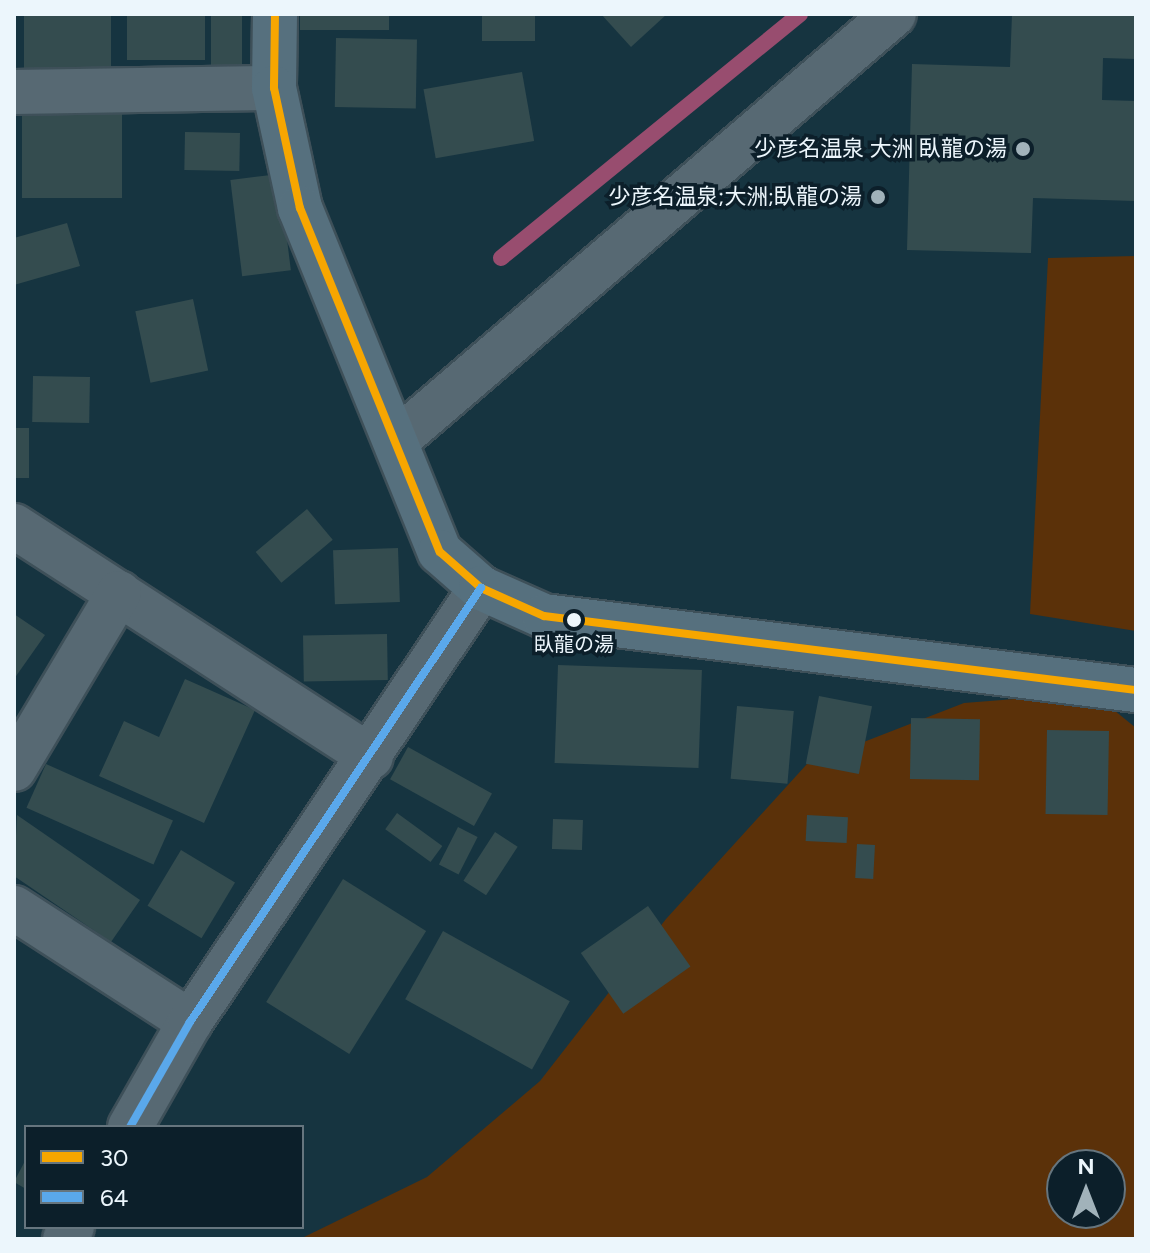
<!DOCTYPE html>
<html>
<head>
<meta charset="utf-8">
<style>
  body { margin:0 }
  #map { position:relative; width:1150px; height:1253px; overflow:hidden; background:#163440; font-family:Figtree,"Noto Sans JP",sans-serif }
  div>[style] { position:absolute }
  .green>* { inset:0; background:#5b3109 }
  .stream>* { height:16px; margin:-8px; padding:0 8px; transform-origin:8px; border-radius:8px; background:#984d6f }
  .building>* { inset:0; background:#344c4f; transform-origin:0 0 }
  .roads { filter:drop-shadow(2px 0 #3e5059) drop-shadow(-2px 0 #3e5059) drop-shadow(0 2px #3e5059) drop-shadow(0 -2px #3e5059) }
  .minor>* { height:44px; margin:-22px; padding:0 22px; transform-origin:22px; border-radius:22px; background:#576973 }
  .highway>* { height:44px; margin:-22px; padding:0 22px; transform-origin:22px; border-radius:22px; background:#56707e }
  .bus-1>* { height:8px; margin:-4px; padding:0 4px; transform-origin:4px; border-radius:4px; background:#f7a600 }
  .bus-2>* { height:8px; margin:-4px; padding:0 4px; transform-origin:4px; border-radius:4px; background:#5aa8eb }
  .dots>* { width:22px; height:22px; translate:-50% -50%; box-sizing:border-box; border:4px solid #0c1f2a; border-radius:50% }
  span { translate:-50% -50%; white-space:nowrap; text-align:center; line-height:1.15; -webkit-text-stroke:7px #0c1f2a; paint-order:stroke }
  .bus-label { font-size:20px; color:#ecf6fc }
  .poi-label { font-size:22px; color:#ecf6fc }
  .right { translate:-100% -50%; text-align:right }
  .frame { position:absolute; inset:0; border:16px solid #ecf6fc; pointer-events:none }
  .legend { position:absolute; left:24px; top:1125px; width:280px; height:104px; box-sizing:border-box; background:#0c1f2a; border:2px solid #66757e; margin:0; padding:10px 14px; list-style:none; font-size:24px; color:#ecf6fc }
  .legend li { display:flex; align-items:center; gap:16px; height:40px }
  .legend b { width:40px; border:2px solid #66757e }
  .north { position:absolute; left:1046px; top:1149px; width:80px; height:80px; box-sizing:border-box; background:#0c1f2a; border:2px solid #66757e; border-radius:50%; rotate:0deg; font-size:22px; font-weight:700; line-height:32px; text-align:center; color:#ecf6fc }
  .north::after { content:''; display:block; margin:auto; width:28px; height:36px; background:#a1b2ba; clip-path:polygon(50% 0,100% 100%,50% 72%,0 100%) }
</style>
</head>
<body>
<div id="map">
  <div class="green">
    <div style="clip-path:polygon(1136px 256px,1136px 631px,1030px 614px,1048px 258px)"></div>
    <div style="clip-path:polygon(evenodd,1093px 693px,1136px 728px,1136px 1239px,300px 1239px,427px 1177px,540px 1081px,666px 919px,807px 764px,964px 703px,1093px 693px,1062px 1165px,1110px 1165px,1110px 1213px,1062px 1213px,1062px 1165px)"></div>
  </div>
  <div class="stream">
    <div style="left:501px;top:258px;width:386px;rotate:-39.2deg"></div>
  </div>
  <div class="building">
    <div style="left:24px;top:14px;width:87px;height:57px"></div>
    <div style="left:127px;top:14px;width:78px;height:46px"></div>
    <div style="left:211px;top:14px;width:31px;height:54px"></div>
    <div style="left:300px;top:14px;width:89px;height:16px"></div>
    <div style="left:482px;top:14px;width:53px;height:27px"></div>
    <div style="clip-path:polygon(601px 14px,667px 14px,631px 47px)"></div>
    <div style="clip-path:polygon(1012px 14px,1136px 14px,1136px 59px,1103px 58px,1102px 100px,1136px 101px,1136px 201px,1033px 198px,1031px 253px,907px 250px,912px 64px,1010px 67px)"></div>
    <div style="left:336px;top:38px;width:81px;height:69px;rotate:1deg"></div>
    <div style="left:522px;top:72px;width:70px;height:100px;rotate:80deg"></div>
    <div style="left:22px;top:113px;width:100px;height:85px"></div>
    <div style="left:185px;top:132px;width:55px;height:38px;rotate:1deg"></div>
    <div style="left:279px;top:174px;width:97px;height:49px;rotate:83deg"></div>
    <div style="clip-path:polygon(67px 223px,80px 266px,14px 285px,14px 238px)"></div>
    <div style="left:193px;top:299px;width:73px;height:59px;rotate:78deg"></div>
    <div style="left:33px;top:376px;width:57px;height:46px;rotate:1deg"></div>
    <div style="left:14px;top:428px;width:15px;height:50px"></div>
    <div style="left:307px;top:509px;width:40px;height:67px;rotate:50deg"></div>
    <div style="left:398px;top:548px;width:54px;height:65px;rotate:88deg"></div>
    <div style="clip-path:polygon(14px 614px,45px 635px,14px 679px)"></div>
    <div style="left:387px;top:634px;width:46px;height:84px;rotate:89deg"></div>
    <div style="left:558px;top:665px;width:144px;height:98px;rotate:2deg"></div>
    <div style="clip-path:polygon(185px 679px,255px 710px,204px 823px,99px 776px,124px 721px,159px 737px)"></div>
    <div style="left:819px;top:696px;width:54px;height:69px;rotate:11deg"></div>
    <div style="left:737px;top:706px;width:57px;height:73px;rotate:5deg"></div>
    <div style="left:911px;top:718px;width:69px;height:61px;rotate:1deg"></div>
    <div style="left:1047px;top:730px;width:62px;height:84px;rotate:1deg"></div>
    <div style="left:408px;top:747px;width:96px;height:37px;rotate:29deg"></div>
    <div style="left:46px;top:764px;width:139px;height:48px;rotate:24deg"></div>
    <div style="left:397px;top:813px;width:56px;height:20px;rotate:36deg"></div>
    <div style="clip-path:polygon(17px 815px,140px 900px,111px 942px,14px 876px)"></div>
    <div style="left:807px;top:815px;width:41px;height:26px;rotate:3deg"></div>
    <div style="left:553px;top:819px;width:30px;height:30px;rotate:2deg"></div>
    <div style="left:458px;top:827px;width:22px;height:42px;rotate:27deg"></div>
    <div style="left:495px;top:832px;width:27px;height:58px;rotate:33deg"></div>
    <div style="left:857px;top:844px;width:18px;height:34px;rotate:3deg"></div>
    <div style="left:181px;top:850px;width:63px;height:65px;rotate:31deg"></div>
    <div style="left:343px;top:879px;width:98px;height:145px;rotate:32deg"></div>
    <div style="left:648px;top:906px;width:74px;height:82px;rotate:55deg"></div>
    <div style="left:443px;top:931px;width:145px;height:78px;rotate:29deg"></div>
    <div style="clip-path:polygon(26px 1159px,26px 1189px,14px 1182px)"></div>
  </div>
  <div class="roads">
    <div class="minor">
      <div style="left:14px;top:92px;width:260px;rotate:-0.9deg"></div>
      <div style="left:398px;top:439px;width:653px;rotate:-40.59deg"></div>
      <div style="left:14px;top:526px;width:425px;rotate:32.9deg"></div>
      <div style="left:14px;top:769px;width:205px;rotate:-59.2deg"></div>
      <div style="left:14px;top:908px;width:210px;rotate:32.9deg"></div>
      <div style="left:130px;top:1127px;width:121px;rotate:-60.3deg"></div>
      <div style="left:190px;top:1022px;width:523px;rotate:-56.16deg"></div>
      <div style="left:65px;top:1239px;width:14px;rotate:-60deg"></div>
    </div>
    <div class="highway">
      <div style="left:275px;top:14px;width:74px;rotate:90.8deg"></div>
      <div style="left:274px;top:88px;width:123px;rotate:77.8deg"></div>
      <div style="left:300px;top:208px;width:371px;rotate:67.9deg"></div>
      <div style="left:440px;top:552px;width:55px;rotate:41.3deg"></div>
      <div style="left:481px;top:588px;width:69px;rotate:24deg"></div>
      <div style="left:544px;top:616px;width:597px;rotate:7.13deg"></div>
    </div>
  </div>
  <div class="bus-1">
    <div style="left:275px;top:14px;width:74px;rotate:90.8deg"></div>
    <div style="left:274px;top:88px;width:123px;rotate:77.8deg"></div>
    <div style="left:300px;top:208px;width:371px;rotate:67.9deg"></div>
    <div style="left:440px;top:552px;width:55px;rotate:41.3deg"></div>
    <div style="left:481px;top:588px;width:69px;rotate:24deg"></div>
    <div style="left:544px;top:616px;width:597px;rotate:7.13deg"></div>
  </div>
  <div class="bus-2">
    <div style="left:130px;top:1127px;width:121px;rotate:-60.3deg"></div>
    <div style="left:190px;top:1022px;width:523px;rotate:-56.16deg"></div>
  </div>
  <div class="dots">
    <div style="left:1023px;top:149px;background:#a1b2ba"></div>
    <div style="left:878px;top:197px;background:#a1b2ba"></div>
    <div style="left:574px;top:620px;background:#ecf6fc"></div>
  </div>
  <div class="bus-label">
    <span style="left:574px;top:644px">臥龍の湯</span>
  </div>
  <div class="poi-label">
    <span class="right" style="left:1007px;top:149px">少彦名温泉 大洲 臥龍の湯</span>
    <span class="right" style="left:862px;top:197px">少彦名温泉;大洲;臥龍の湯</span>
  </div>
  <div class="frame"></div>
  <ul class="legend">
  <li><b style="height:10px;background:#f7a600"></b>30</li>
  <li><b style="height:10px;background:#5aa8eb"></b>64</li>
  </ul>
  <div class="north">N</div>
</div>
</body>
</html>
